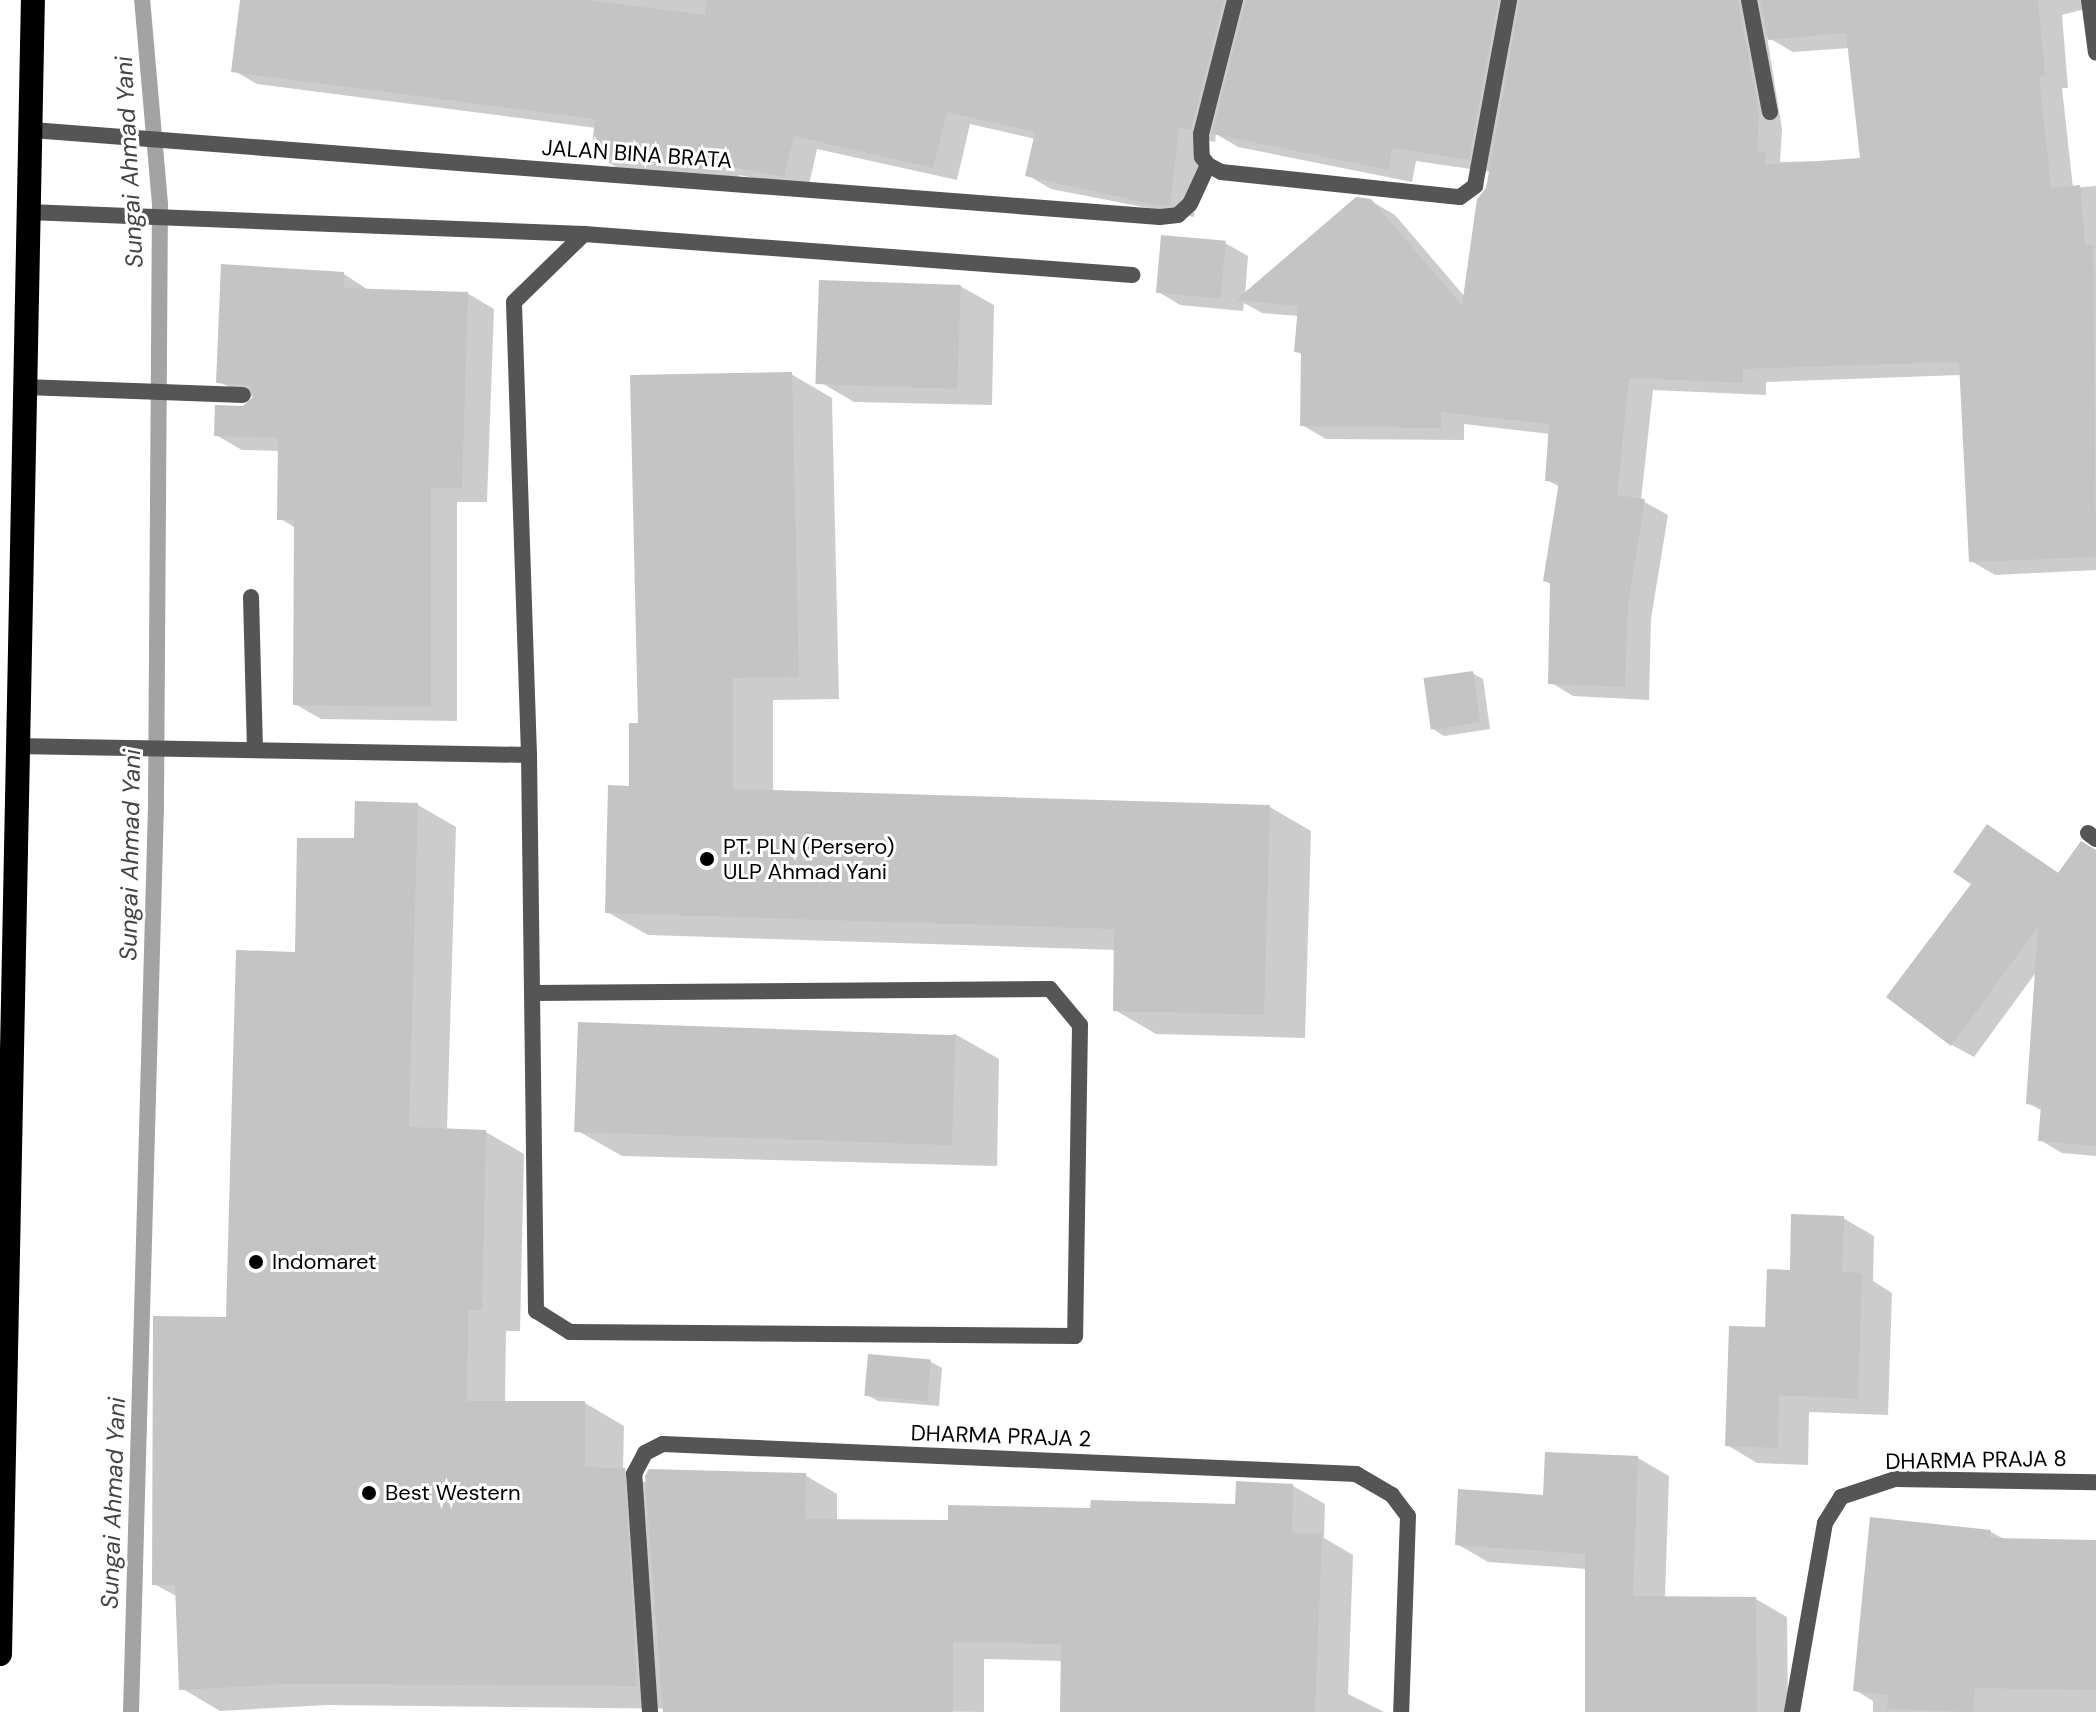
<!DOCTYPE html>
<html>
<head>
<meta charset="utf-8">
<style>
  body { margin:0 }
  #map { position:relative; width:2096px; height:1712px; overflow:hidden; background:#fff; font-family:"DM Sans",sans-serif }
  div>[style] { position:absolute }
  .shadow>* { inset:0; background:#0003 }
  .stream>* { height:16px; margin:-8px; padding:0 8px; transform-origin:8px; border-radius:8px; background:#a3a3a3 }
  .building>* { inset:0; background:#c4c4c4; transform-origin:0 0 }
  .lane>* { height:16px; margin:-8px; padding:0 8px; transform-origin:8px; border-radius:8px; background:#555 }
  .street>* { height:16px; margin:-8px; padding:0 8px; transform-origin:8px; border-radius:8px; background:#555 }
  .highway>* { height:24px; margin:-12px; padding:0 12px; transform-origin:12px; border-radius:12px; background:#000 }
  .dots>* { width:22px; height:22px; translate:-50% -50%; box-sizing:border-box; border:4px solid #fff; border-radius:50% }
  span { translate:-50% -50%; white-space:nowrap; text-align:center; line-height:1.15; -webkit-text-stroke:6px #fff; paint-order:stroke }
  .street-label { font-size:22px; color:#000 }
  .poi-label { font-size:22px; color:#000 }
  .left { translate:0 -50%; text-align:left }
  .water-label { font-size:24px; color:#444; font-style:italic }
</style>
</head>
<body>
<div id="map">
  <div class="shadow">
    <div style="clip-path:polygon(evenodd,242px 0,2096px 0,2096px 6px,2062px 15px,2068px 88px,2062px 88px,2073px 188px,2096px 186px,2096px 570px,1995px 575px,1971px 561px,1961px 375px,1766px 382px,1766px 395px,1653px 390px,1641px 500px,1668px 515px,1651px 619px,1649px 700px,1573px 696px,1550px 682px,1552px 585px,1545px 580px,1560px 487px,1547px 480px,1550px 434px,1464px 424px,1464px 440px,1326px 439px,1302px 425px,1303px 355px,1296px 351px,1299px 316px,1262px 313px,1244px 303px,1243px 311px,1180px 305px,1157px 291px,1225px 243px,1248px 256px,1245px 295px,1371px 201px,1395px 215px,1465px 297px,1491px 172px,1416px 161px,1412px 182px,1238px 147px,1216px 134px,1215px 142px,1202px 139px,1194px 217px,1051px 189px,1027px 175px,1035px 139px,970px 124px,957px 180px,817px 149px,808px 189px,739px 175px,738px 183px,616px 167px,593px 153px,596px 128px,257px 84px,233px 70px,242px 0,1767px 37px,1793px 52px,1849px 48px,1862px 160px,1780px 162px,1782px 129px,1767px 37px)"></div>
    <div style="clip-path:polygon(344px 274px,370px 291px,467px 293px,494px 309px,487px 502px,457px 502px,457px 721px,321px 719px,295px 704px,296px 528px,279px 518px,280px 451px,242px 450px,216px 435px,255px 398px,218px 382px)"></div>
    <div style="clip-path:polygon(960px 286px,994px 305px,992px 405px,854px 402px,820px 382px)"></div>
    <div style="clip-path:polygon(791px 374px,832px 398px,839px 699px,773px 700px,773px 792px,1270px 807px,1311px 831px,1305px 1038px,1156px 1034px,1115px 1010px,1116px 950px,648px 935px,607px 912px,640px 725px)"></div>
    <div style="clip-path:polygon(1472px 673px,1483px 679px,1490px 729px,1444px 736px,1433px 729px)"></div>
    <div style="clip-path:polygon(418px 805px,456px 827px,447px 1130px,486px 1132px,524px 1154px,520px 1331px,506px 1331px,505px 1403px,585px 1403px,624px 1426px,623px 1470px,648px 1484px,805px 1475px,837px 1494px,837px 1521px,950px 1522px,1237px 1506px,1293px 1486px,1325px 1504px,1324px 1538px,1353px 1555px,1348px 1694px,1384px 1712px,1062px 1712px,1062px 1661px,984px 1659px,984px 1712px,327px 1705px,220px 1711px,181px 1688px,178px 1597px,154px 1584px,228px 1319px,297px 954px,356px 841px)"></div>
    <div style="clip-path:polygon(1988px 826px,2060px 874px,2096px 853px,2096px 1156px,2062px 1153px,2040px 1140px,2042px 1111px,2028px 1103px,2037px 971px,1974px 1057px,1952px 1045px,1974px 884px)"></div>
    <div style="clip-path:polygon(955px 1034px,999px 1059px,997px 1166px,622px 1156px,578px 1131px)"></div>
    <div style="clip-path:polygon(1843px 1218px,1874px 1236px,1873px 1281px,1892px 1293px,1888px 1415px,1809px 1412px,1808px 1465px,1757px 1463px,1727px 1445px,1767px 1329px,1792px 1272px)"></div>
    <div style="clip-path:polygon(931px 1362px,942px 1368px,939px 1406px,878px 1401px,867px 1395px)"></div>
    <div style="clip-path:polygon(1638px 1458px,1669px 1476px,1665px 1598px,1756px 1599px,1787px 1617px,1788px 1712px,1587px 1712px,1587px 1569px,1488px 1562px,1457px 1544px,1545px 1497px)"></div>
    <div style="clip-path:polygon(1991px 1532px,2006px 1540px,2096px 1542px,2096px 1712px,1873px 1712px,1873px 1701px,1855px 1690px)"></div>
  </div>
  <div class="stream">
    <div style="left:131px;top:1712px;width:909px;rotate:-88.42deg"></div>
    <div style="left:156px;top:803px;width:599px;rotate:-89.62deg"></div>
    <div style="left:160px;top:204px;width:205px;rotate:-95deg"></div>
  </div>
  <div class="building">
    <div style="clip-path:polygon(240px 0,586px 0,705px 15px,707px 0,1224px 0,1191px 130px,1179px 127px,1170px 205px,1160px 206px,1025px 176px,1035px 132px,947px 112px,933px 168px,794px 136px,784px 177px,715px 163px,714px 170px,591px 154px,595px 119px,231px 72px)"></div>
    <div style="clip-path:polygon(1246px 0,1498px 0,1469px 160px,1392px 148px,1389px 170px,1212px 134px)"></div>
    <div style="clip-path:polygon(1520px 0,1738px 0,1759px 114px,1757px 151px,1766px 152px,1765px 165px,1860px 158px,1846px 33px,1768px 40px,1760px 0,2038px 0,2045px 75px,2039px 76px,2051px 188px,2080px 185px,2085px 245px,2093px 245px,2096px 557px,1969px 562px,1959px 362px,1743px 369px,1743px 383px,1629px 378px,1617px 495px,1645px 499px,1628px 604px,1625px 687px,1548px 684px,1550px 583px,1543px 581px,1559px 482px,1545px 481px,1549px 424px,1441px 412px,1441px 428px,1300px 426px,1301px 353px,1294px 352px,1298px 306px,1236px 300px,1356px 197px,1371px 199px,1462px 305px,1477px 199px,1486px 188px)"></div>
    <div style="left:1161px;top:235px;width:65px;height:58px;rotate:5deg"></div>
    <div style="clip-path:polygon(221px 264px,344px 272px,344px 288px,468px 292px,462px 488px,431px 488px,431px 707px,293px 705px,294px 520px,277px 520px,278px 438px,214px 436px,215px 405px,243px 406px,254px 396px,248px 385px,216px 383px)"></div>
    <div style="left:819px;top:280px;width:142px;height:104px;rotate:2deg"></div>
    <div style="clip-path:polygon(792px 372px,799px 677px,733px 678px,733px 789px,1270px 805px,1264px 1015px,1113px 1011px,1114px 929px,605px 913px,608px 785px,629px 786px,629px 723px,638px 723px,630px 375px)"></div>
    <div style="left:1473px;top:671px;width:52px;height:50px;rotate:82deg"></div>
    <div style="clip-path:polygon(355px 801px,418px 803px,409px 1127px,486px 1130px,482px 1310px,468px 1310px,467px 1401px,585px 1401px,585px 1467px,625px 1468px,637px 1686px,287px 1684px,179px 1690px,175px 1585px,152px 1585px,153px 1316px,226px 1317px,236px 950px,295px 952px,297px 838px,354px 838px)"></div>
    <div style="clip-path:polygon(1987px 824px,2058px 873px,2081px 841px,2096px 850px,2096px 1146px,2038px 1141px,2041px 1106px,2026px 1104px,2038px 927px,1951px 1046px,1886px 997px,1971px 884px,1953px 872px)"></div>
    <div style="left:578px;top:1022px;width:378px;height:110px;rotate:2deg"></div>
    <div style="clip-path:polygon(1791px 1214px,1844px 1216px,1842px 1272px,1862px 1273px,1858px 1399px,1779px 1395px,1778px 1448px,1725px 1446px,1729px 1326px,1765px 1327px,1767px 1269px,1790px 1270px)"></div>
    <div style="left:868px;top:1354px;width:63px;height:42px;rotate:5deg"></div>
    <div style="clip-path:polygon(1545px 1452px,1638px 1456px,1633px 1596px,1756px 1597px,1757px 1712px,1585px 1712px,1585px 1554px,1455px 1545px,1458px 1489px,1543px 1495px)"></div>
    <div style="clip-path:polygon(649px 1469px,806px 1473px,805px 1519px,948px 1520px,948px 1505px,1090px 1508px,1091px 1500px,1235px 1504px,1236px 1481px,1293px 1484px,1292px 1533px,1322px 1534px,1315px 1712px,1060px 1712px,1061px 1644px,953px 1642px,953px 1712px,663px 1712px,645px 1476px)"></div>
    <div style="clip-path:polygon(1870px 1517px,1991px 1530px,1990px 1538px,2096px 1540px,2096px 1690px,1975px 1688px,1973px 1712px,1887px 1709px,1888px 1695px,1853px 1691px)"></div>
  </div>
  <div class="lane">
    <div style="left:28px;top:212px;width:556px;rotate:2.27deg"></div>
    <div style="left:584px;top:234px;width:550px;rotate:4.28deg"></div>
    <div style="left:25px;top:387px;width:218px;rotate:2.1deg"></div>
    <div style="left:251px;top:597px;width:153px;rotate:88.5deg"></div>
    <div style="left:15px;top:746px;width:514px;rotate:1deg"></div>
    <div style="left:532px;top:993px;width:518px;rotate:-0.44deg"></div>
    <div style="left:1050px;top:989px;width:47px;rotate:50.2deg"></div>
    <div style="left:1080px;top:1025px;width:311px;rotate:90.9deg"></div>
    <div style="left:1075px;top:1336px;width:505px;rotate:-179.55deg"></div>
    <div style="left:570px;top:1332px;width:40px;rotate:-148deg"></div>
    <div style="left:536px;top:1311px;width:556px;rotate:-90.72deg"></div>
    <div style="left:529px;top:755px;width:453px;rotate:-91.9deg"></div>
    <div style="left:514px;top:302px;width:98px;rotate:-44.2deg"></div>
  </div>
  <div class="street">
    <div style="left:1235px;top:0;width:138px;rotate:104.2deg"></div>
    <div style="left:1201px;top:134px;width:23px;rotate:88deg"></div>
    <div style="left:1202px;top:157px;width:10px;rotate:53deg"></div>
    <div style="left:1208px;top:165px;width:15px;rotate:28deg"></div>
    <div style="left:1221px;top:172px;width:240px;rotate:6deg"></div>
    <div style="left:1460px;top:197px;width:19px;rotate:-36deg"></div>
    <div style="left:1475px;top:186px;width:189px;rotate:-79.6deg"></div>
    <div style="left:1749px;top:0;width:114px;rotate:79.4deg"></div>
    <div style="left:2089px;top:0;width:53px;rotate:82.5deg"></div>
    <div style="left:32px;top:130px;width:1131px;rotate:4.41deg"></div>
    <div style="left:1160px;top:217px;width:18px;rotate:-6deg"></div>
    <div style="left:1178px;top:215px;width:16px;rotate:-43deg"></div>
    <div style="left:1190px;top:204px;width:43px;rotate:-65.2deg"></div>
    <div style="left:2088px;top:833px;width:10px;rotate:37deg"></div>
    <div style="left:650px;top:1712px;width:239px;rotate:-93.8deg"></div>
    <div style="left:634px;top:1474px;width:24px;rotate:-62deg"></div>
    <div style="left:645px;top:1453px;width:20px;rotate:-27deg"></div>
    <div style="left:663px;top:1444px;width:694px;rotate:2.48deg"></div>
    <div style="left:1356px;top:1474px;width:42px;rotate:30.3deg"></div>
    <div style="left:1392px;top:1495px;width:26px;rotate:53deg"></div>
    <div style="left:1408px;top:1516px;width:196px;rotate:92deg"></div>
    <div style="left:1792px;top:1712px;width:192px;rotate:-80.1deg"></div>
    <div style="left:1825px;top:1523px;width:31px;rotate:-58deg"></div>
    <div style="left:1841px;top:1497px;width:57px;rotate:-18.4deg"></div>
    <div style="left:1895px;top:1479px;width:201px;rotate:0.9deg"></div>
  </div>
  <div class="highway">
    <div style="left:0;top:1654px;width:1654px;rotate:-88.86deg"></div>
  </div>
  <div class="dots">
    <div style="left:707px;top:859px;background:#000"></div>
    <div style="left:256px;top:1262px;background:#000"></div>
    <div style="left:369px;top:1493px;background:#000"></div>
  </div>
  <div class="street-label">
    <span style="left:637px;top:154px;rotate:4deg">JALAN BINA BRATA</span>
    <span style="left:1001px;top:1436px;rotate:2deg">DHARMA PRAJA 2</span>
    <span style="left:1976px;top:1460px;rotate:-1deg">DHARMA PRAJA 8</span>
  </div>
  <div class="poi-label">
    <span class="left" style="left:723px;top:859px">PT. PLN (Persero)<br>ULP Ahmad Yani</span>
    <span class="left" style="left:272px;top:1262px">Indomaret</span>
    <span class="left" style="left:385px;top:1493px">Best Western</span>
  </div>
  <div class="water-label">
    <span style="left:129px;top:162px;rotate:-93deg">Sungai Ahmad Yani</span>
    <span style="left:130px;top:855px;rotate:-89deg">Sungai Ahmad Yani</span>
    <span style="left:113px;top:1503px;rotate:-88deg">Sungai Ahmad Yani</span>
  </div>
</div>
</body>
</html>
